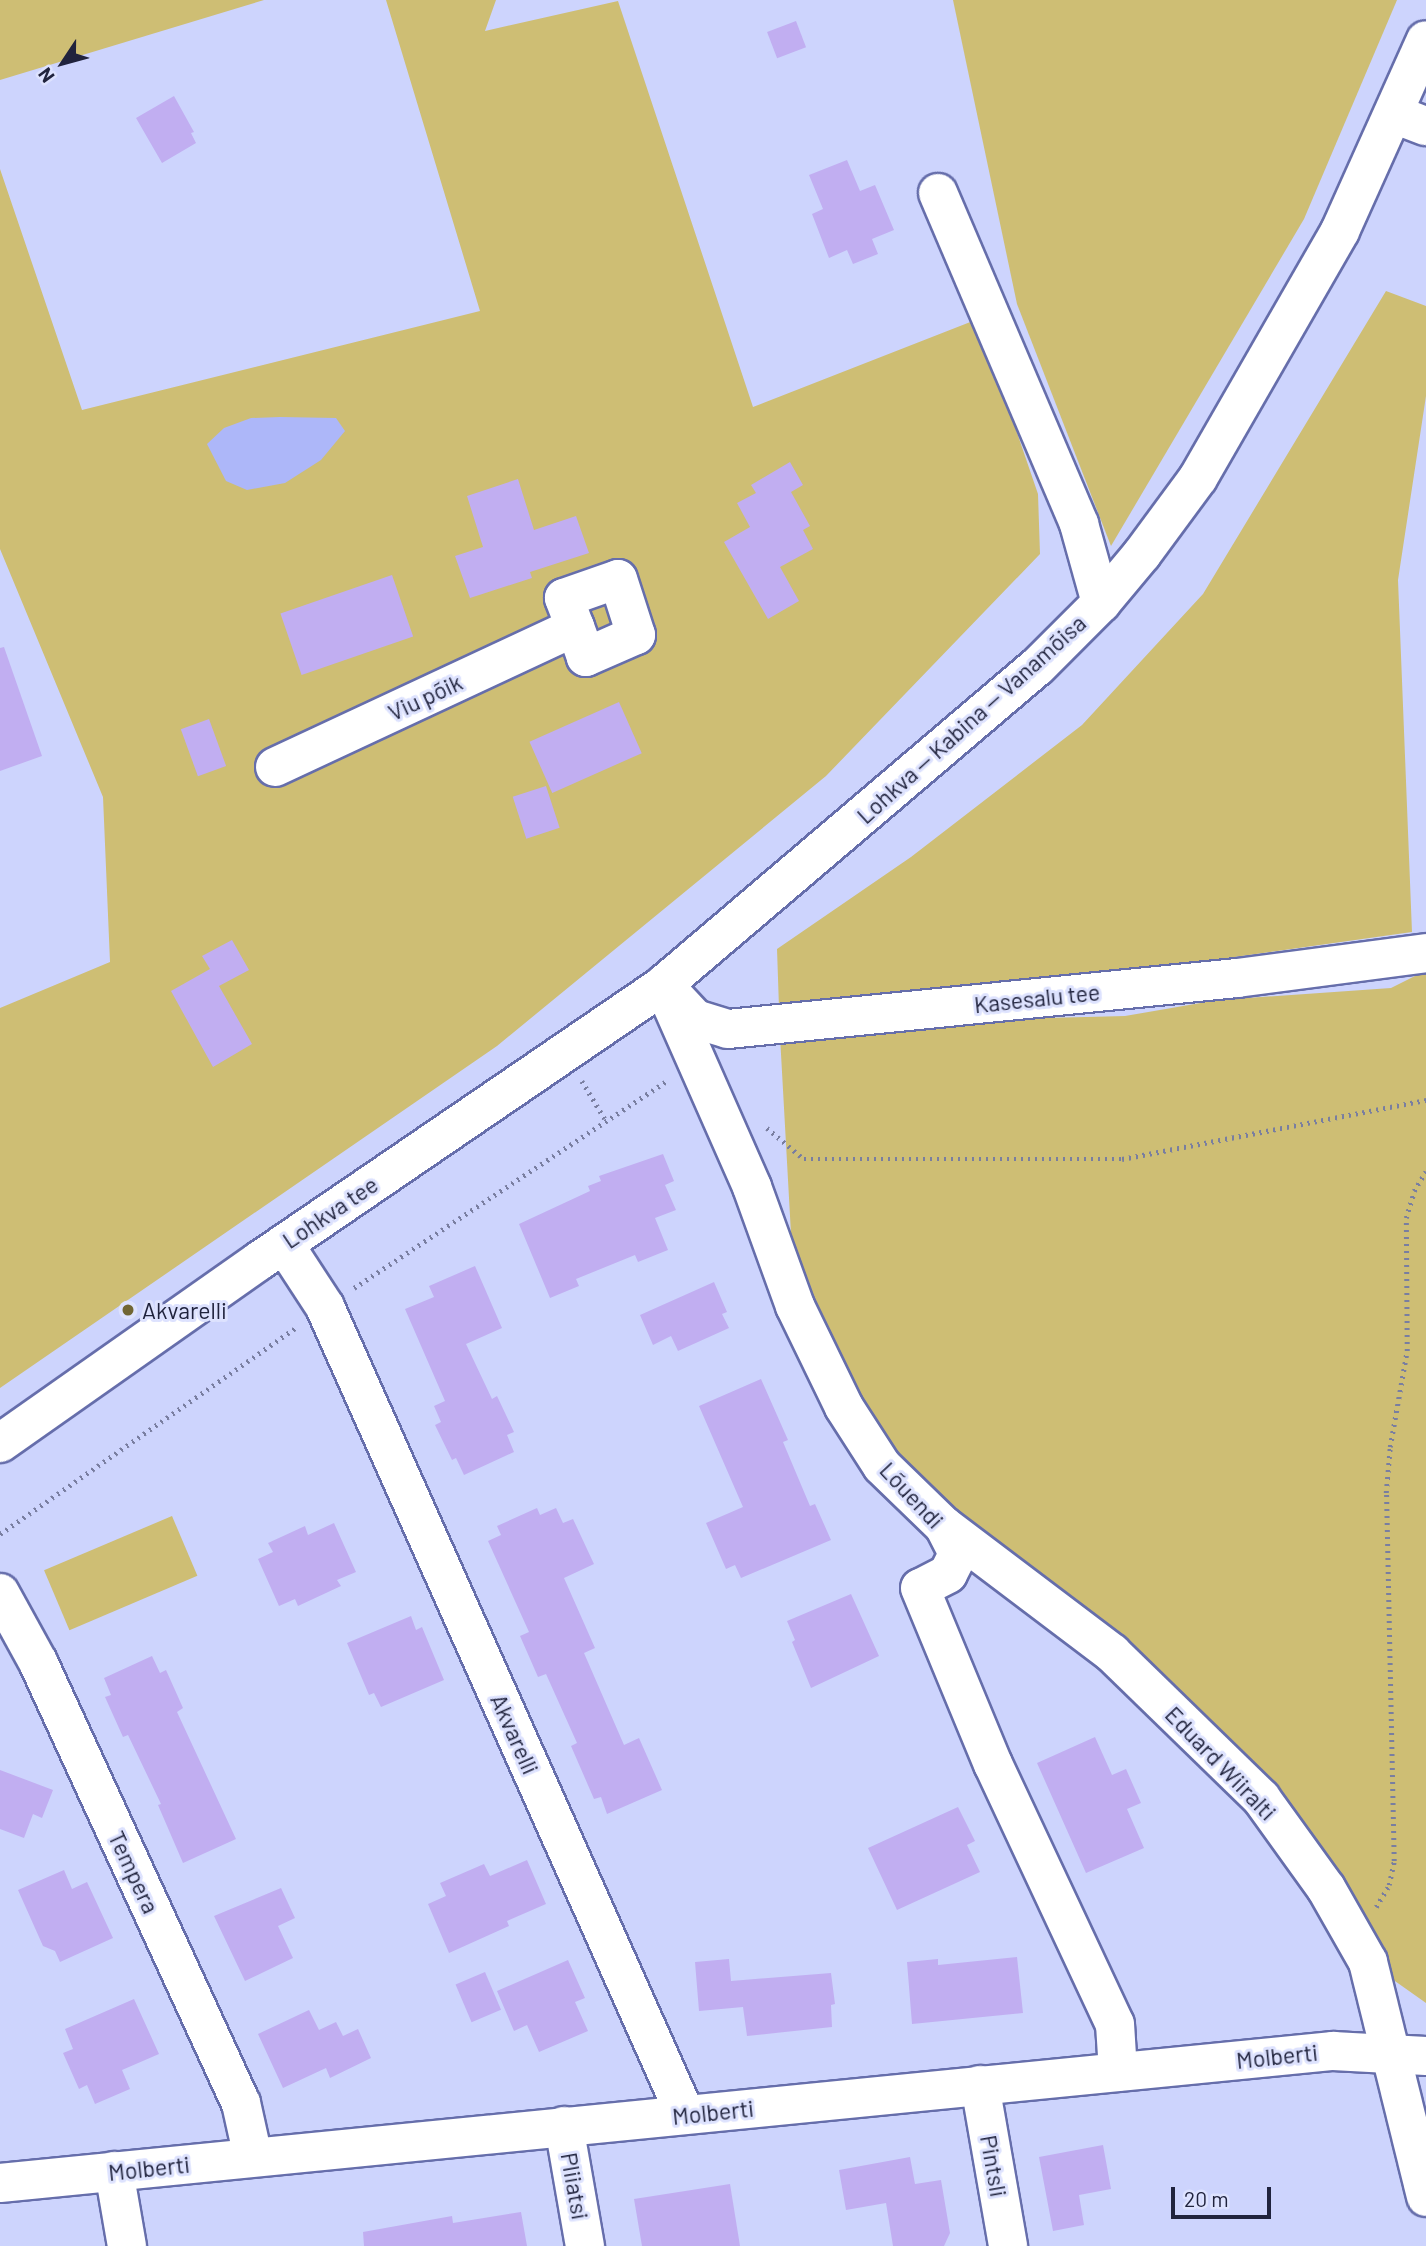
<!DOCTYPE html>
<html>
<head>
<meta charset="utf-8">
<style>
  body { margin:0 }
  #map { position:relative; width:1426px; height:2246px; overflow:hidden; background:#cdd4fd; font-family:Barlow,sans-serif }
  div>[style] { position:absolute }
  .green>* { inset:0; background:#cebe74; transform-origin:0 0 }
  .water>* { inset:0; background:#adb7f9 }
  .building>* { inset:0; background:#c1aef1; transform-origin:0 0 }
  .path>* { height:4.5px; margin-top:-2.25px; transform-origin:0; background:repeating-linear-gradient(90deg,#797ea0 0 2px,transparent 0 7px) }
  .roads { filter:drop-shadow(2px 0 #666eab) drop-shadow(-2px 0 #666eab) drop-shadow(0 2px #666eab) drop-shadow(0 -2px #666eab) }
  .minor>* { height:38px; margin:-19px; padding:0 19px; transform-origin:19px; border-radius:19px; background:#fff }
  .dots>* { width:19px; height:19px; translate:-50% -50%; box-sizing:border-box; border:4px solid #dde2fe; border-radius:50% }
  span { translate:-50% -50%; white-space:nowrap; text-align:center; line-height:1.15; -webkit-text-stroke:6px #dde2fe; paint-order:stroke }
  .street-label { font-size:23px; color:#20233d }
  .poi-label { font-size:23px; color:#20233d }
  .left { translate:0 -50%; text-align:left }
  .north { position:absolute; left:28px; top:28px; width:70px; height:70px; -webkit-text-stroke:5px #dde2fe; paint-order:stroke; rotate:234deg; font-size:19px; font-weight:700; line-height:28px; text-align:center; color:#20233d }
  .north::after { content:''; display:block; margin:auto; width:24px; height:32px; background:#20233d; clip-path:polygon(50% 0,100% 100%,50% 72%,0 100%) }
  .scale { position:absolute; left:1171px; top:2187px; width:100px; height:32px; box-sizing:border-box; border:4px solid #20233d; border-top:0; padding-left:9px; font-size:21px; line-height:24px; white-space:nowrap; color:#20233d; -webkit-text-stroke:5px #dde2fe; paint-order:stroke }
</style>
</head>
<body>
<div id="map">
  <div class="green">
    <div style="clip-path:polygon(0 0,264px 0,0 80px)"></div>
    <div style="clip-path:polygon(386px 0,496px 0,485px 31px,618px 1px,753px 407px,978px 319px,1038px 494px,1040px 554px,826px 776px,497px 1046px,0 1388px,0 1008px,110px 962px,103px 797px,0 549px,0 169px,82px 410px,480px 311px)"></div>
    <div style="clip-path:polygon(953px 0,1397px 0,1304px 219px,1111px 546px,1017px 304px)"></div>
    <div style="clip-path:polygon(1386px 291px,1426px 306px,1426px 396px,1398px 580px,1412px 932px,845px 1012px,779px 1008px,777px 949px,911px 857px,1082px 725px,1203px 594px)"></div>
    <div style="clip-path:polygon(1421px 973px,1426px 973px,1426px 2003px,1368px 1962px,1261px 1798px,944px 1526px,795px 1306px,780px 1036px,894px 1022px,1125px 1016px,1218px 1000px,1391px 988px)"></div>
    <div style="left:172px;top:1516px;width:65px;height:139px;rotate:67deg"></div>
  </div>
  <div class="water">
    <div style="clip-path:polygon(280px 417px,336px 418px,345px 431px,321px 460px,285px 483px,247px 490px,226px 481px,207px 444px,224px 428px,251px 418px)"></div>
  </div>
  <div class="building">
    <div style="left:796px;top:21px;width:28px;height:31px;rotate:69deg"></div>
    <div style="clip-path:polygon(174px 96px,194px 132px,191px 133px,196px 143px,162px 163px,136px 118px)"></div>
    <div style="clip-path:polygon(847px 160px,860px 191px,875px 185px,894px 230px,872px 239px,878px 254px,853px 264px,847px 250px,829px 258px,812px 214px,823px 209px,809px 175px)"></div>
    <div style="clip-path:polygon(790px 462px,803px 485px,791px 492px,810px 526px,803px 530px,813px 549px,780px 567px,799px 601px,768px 619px,724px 542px,750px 527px,737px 503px,756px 493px,751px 485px)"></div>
    <div style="clip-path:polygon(518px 479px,534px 530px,576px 516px,589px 553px,530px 572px,532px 578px,470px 598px,455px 556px,483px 547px,467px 496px)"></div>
    <div style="left:392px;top:575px;width:65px;height:118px;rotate:71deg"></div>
    <div style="clip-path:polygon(4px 647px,42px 756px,0 771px,0 648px)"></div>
    <div style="left:619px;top:702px;width:56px;height:98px;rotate:66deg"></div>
    <div style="left:209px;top:719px;width:50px;height:30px;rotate:70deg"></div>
    <div style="left:546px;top:786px;width:44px;height:35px;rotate:72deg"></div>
    <div style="clip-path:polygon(232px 940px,249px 970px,219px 986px,252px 1044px,213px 1067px,171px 991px,210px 969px,202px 956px)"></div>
    <div style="clip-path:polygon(663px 1154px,674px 1181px,665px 1185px,676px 1210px,655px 1218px,668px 1250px,638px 1262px,635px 1255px,576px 1279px,579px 1286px,550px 1298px,519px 1224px,590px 1191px,588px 1186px,601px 1181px,599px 1176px)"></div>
    <div style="clip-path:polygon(475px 1266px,502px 1328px,466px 1344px,492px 1399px,497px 1396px,514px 1432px,507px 1435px,514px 1452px,464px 1475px,456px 1458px,452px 1460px,435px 1425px,441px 1422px,434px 1406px,445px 1401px,405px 1309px,434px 1297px,429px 1286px)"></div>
    <div style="clip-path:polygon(714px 1282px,727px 1312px,722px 1314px,729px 1328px,678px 1351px,671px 1336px,653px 1345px,640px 1315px)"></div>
    <div style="clip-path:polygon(761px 1379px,788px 1440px,783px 1442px,810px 1506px,815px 1504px,831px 1540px,741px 1578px,735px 1565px,726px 1569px,706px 1523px,743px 1507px,699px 1406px)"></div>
    <div style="clip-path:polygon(537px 1508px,540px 1515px,556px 1508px,563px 1523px,573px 1519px,594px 1564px,564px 1578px,595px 1648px,584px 1653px,624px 1745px,639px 1738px,662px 1790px,607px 1814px,601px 1797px,594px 1799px,571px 1746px,577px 1743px,546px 1674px,538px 1677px,520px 1636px,529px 1632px,488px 1541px,501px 1535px,497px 1526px)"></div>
    <div style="clip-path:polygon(334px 1523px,356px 1572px,337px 1580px,341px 1586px,298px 1606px,295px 1599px,279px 1606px,258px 1559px,273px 1552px,268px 1543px,305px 1526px,308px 1535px)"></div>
    <div style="clip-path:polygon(851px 1594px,879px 1656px,811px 1688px,792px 1642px,795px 1640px,787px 1621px)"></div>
    <div style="clip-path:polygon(411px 1616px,416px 1630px,422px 1627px,444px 1680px,381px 1707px,374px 1693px,369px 1695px,347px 1643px)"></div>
    <div style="clip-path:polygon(152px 1656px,160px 1673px,166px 1670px,179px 1699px,183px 1708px,177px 1712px,236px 1839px,183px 1863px,158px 1805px,161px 1804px,128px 1735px,123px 1737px,105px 1697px,111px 1695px,104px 1678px)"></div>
    <div style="clip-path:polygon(1095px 1737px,1112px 1775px,1126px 1769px,1141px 1803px,1127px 1809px,1144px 1848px,1086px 1873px,1037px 1763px)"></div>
    <div style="clip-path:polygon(0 1770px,53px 1790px,42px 1818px,33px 1814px,24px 1838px,0 1829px)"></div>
    <div style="clip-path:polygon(958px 1807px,975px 1841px,967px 1845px,980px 1872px,897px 1910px,868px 1848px)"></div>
    <div style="clip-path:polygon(527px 1860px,546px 1904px,507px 1921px,509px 1926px,449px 1953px,428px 1904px,446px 1896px,440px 1883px,484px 1864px,490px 1876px)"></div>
    <div style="clip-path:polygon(64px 1870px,72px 1889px,87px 1882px,113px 1938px,60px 1962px,55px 1951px,43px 1946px,18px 1890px)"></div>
    <div style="clip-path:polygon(281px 1888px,295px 1918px,278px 1926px,293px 1958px,245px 1981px,214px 1916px)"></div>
    <div style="clip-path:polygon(1017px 1957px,1023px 2013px,912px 2024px,907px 1962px,938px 1959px,938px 1965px)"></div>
    <div style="clip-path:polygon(729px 1959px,731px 1981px,831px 1973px,835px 2004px,831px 2005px,832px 2027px,747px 2036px,743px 2007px,699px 2011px,695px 1962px)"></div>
    <div style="clip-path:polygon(568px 1960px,585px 1998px,575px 2002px,588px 2031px,539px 2052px,527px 2025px,514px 2031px,497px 1991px)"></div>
    <div style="left:485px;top:1972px;width:41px;height:32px;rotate:67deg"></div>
    <div style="clip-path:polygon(134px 1999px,159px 2054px,122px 2070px,130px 2089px,95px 2104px,87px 2085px,79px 2089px,63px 2053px,73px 2049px,65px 2029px)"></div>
    <div style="clip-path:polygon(309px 2010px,319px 2030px,336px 2022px,343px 2036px,358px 2029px,371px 2058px,330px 2078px,326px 2068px,283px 2088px,258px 2034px)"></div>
    <div style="clip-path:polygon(1103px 2145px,1111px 2189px,1079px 2195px,1084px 2225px,1053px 2231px,1039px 2157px)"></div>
    <div style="clip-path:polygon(910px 2157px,915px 2184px,941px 2180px,950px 2233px,944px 2246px,893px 2246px,886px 2203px,846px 2210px,839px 2170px)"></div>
    <div style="clip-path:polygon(730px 2184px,740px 2246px,642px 2246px,634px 2199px)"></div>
    <div style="clip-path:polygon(521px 2212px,527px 2246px,364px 2246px,363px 2232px,452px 2216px,453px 2223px)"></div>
  </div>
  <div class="path">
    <div style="left:582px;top:1081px;width:44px;rotate:58.8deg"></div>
    <div style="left:767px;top:1128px;width:48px;rotate:40deg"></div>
    <div style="left:804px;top:1159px;width:318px"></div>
    <div style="left:1122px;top:1159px;width:310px;rotate:-11deg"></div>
    <div style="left:354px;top:1288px;width:377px;rotate:-33.5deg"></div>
    <div style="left:0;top:1534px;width:360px;rotate:-34.9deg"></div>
    <div style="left:1376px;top:1907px;width:26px;rotate:-59deg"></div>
    <div style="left:1389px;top:1885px;width:25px;rotate:-78deg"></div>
    <div style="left:1394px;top:1861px;width:368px;rotate:-91.2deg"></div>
    <div style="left:1386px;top:1493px;width:46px;rotate:-85deg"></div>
    <div style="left:1390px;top:1447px;width:97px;rotate:-80deg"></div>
    <div style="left:1407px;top:1351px;width:133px;rotate:-90.4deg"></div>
    <div style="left:1406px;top:1218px;width:28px;rotate:-73deg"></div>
    <div style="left:1414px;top:1191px;width:23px;rotate:-59deg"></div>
  </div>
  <div class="roads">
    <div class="minor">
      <div style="left:1394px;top:114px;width:34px;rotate:21deg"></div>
      <div style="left:938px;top:193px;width:360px;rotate:66.9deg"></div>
      <div style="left:1079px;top:524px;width:82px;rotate:74.4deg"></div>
      <div style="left:275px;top:767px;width:331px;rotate:-25deg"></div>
      <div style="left:575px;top:627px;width:31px;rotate:-111deg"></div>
      <div style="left:564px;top:598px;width:57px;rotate:-19.4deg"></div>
      <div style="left:618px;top:579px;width:59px;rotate:72.2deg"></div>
      <div style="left:636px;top:635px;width:55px;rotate:156.3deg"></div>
      <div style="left:586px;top:657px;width:32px;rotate:-110deg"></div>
      <div style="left:663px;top:985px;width:221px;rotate:66.2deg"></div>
      <div style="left:752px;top:1187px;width:127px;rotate:70.1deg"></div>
      <div style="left:795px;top:1306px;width:112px;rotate:64.1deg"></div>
      <div style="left:844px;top:1407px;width:70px;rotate:57.2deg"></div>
      <div style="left:882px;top:1466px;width:86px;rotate:44.1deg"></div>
      <div style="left:944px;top:1526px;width:31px;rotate:63deg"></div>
      <div style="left:958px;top:1554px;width:22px;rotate:117deg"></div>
      <div style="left:948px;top:1574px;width:31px;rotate:153deg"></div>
      <div style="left:920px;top:1588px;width:191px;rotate:67.5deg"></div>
      <div style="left:993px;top:1764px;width:287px;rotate:64.9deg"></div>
      <div style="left:1115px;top:2024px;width:48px;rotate:86.4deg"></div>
      <div style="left:670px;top:992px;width:37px;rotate:47deg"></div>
      <div style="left:695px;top:1019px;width:34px;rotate:17deg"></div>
      <div style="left:728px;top:1029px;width:512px;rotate:-5.72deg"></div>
      <div style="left:1237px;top:978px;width:191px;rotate:-7.5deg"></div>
      <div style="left:284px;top:1244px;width:75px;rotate:56.9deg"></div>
      <div style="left:325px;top:1307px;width:884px;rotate:65.96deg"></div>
      <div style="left:0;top:1443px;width:317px;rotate:-35.1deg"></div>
      <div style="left:259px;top:1261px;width:489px;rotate:-34.3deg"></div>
      <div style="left:663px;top:985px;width:491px;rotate:-40.4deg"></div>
      <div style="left:1037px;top:667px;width:91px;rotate:-45deg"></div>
      <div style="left:1101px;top:603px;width:64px;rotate:-50.1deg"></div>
      <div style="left:1142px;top:554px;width:94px;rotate:-53.6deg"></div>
      <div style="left:1198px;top:478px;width:285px;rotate:-60.1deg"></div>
      <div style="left:1340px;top:231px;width:209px;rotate:-65.8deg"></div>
      <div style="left:944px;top:1526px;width:211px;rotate:37.1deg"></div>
      <div style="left:1112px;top:1653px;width:208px;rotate:44.2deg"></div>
      <div style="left:1261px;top:1798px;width:111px;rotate:54.2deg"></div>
      <div style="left:1326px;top:1888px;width:85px;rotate:60.4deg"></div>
      <div style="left:1368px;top:1962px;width:242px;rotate:76.1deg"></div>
      <div style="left:0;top:1593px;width:79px;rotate:61.2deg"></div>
      <div style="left:38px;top:1662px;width:485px;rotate:65.3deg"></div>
      <div style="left:241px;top:2103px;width:55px;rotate:77.5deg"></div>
      <div style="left:980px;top:2085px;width:163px;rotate:80.1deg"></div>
      <div style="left:564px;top:2126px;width:122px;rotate:80.1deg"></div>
      <div style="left:114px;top:2171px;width:76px;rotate:80.2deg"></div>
      <div style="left:0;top:2183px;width:1340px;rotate:-5.66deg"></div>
      <div style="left:1333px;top:2051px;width:93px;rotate:3.1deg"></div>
    </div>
  </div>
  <div class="dots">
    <div style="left:128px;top:1310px;background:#716633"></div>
  </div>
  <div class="street-label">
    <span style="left:425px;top:697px;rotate:-25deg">Viu põik</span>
    <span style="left:971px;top:719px;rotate:-42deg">Lohkva — Kabina — Vanamõisa</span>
    <span style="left:1037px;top:998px;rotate:-6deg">Kasesalu tee</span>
    <span style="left:330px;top:1212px;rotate:-34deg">Lohkva tee</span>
    <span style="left:912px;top:1495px;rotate:47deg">Lõuendi</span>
    <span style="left:515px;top:1734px;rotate:66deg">Akvarelli</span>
    <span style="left:1221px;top:1763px;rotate:46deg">Eduard Wiiralti</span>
    <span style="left:134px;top:1872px;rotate:65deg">Tempera</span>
    <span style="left:1277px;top:2056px;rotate:-6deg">Molberti</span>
    <span style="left:713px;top:2112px;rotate:-6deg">Molberti</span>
    <span style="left:994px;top:2166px;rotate:80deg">Pintsli</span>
    <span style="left:149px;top:2168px;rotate:-6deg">Molberti</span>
    <span style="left:575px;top:2186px;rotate:80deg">Pliiatsi</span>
  </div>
  <div class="poi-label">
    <span class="left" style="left:142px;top:1310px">Akvarelli</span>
  </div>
  <div class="north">N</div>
  <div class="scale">20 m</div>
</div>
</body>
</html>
